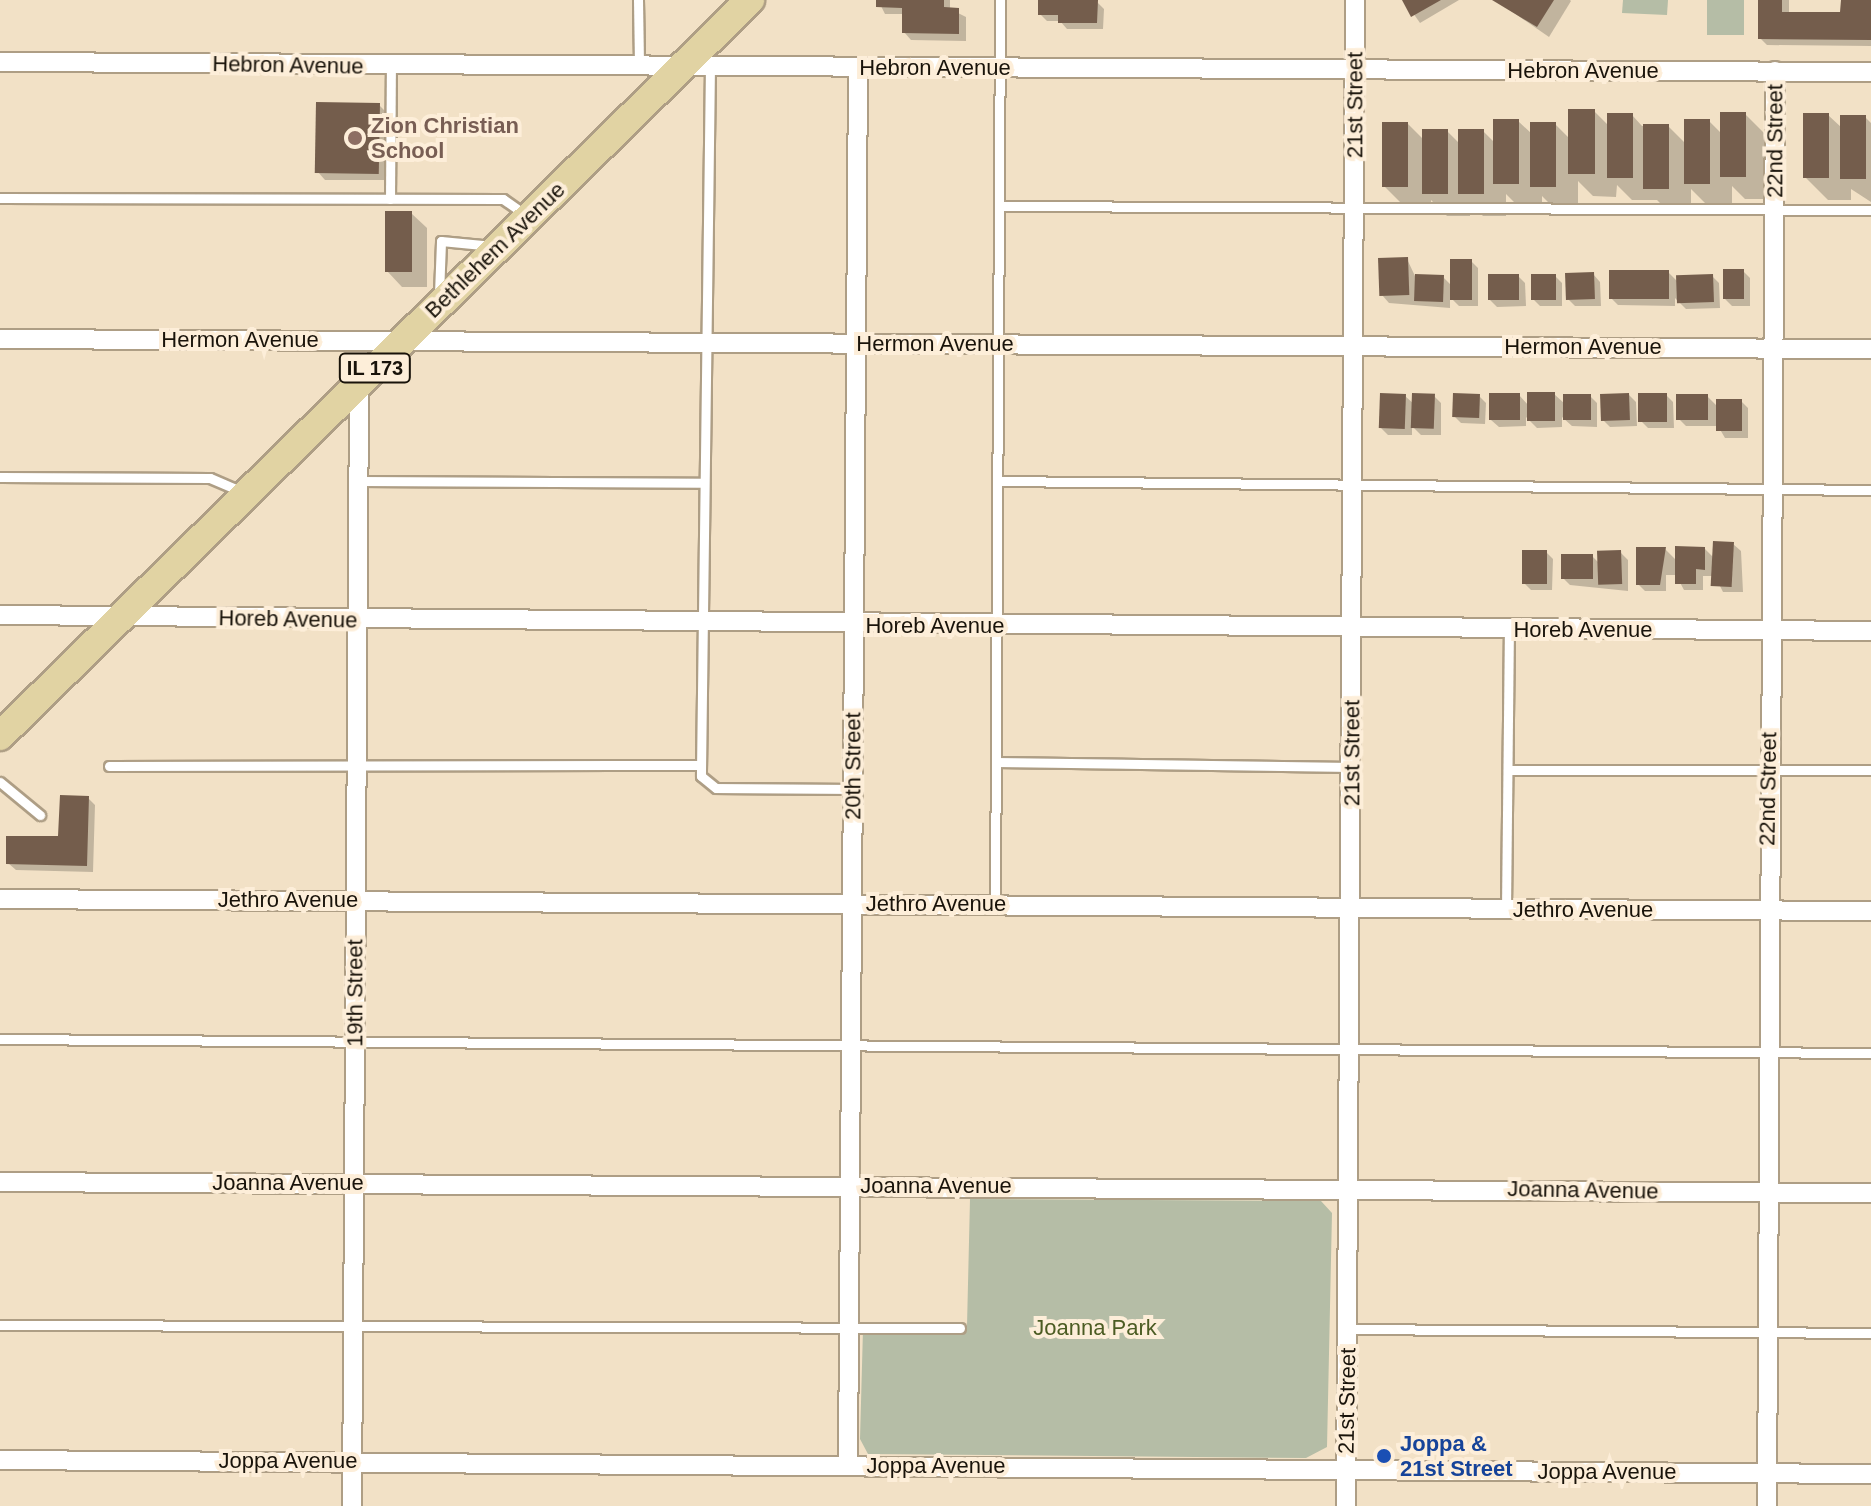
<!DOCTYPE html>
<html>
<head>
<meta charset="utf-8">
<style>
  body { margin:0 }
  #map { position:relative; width:1871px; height:1506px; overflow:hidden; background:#f2e1c6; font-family:Arial,sans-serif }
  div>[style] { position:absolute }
  .green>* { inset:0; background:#b5bda6; transform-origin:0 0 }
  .shadow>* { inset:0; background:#0003 }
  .building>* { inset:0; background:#745d4c; transform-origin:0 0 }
  .roads { filter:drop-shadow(2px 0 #ae9e85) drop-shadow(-2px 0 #ae9e85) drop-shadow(0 2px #ae9e85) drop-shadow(0 -2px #ae9e85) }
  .lane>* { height:9px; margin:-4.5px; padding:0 4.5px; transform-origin:4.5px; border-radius:4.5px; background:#fff }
  .street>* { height:18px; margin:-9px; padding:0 9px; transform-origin:9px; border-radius:9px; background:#fff }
  .primary>* { height:28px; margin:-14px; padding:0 14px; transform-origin:14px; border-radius:14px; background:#e1d3a3 }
  .dots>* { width:22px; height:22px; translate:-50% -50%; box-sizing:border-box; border:4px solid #fdeed9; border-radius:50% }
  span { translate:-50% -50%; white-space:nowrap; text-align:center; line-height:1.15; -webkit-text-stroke:8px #fdeed9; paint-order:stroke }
  .shield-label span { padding:2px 6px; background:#fdeed9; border:2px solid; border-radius:6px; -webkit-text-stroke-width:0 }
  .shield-label { font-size:20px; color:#19130a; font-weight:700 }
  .street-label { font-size:22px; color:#19130a }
  .education-label { font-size:22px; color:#785e54; font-weight:700 }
  .left { translate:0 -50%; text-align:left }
  .park-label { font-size:22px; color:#4c5c23 }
  .transit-label { font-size:22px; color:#164399; font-weight:700 }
</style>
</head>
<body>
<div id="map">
  <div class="green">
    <div style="clip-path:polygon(1623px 0,1668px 0,1667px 15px,1622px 13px)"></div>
    <div style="left:1707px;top:0;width:37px;height:35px"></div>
    <div style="clip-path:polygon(970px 1199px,1321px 1201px,1332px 1213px,1327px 1447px,1306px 1458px,868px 1454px,860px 1439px,863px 1329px,967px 1326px)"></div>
  </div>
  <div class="shadow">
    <div style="clip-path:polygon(878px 0,950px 0,950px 9px,966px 17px,966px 41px,911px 40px,904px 32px,904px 14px,885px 14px)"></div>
    <div style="clip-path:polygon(1040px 0,1097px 2px,1104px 9px,1103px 29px,1067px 29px,1060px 21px,1047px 21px,1040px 14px)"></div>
    <div style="clip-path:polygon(1404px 0,1459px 0,1420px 23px)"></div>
    <div style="clip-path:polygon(1495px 0,1570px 0,1571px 1px,1549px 37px)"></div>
    <div style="clip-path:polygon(1760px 0,1789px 0,1789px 14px,1842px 14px,1843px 0,1871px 0,1871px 46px,1767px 45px,1760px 38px)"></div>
    <div style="clip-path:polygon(379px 105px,386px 112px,386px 180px,325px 180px,318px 172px)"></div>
    <div style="clip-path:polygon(1594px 111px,1609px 126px,1632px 115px,1642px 126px,1668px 126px,1685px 143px,1709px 121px,1722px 134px,1745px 114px,1768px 137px,1768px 199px,1745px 199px,1732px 186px,1732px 206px,1708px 206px,1691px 189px,1691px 211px,1668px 211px,1657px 200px,1632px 200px,1617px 185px,1616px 197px,1593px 196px,1578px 181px,1578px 209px,1555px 209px,1542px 196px,1542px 206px,1518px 206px,1506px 194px,1506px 216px,1483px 216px,1470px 203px,1470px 216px,1447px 216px,1431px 200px,1431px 209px,1407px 209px,1384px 186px,1408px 124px,1424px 140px,1447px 131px,1460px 144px,1483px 131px,1495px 143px,1518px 121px,1532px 134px,1555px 124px,1570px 139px)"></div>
    <div style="clip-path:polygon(1828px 115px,1842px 128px,1865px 117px,1871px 123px,1871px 202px,1851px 189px,1851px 200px,1828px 200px,1805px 177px)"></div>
    <div style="clip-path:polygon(411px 213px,427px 228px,427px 287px,402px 287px,387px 271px)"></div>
    <div style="clip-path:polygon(1407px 259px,1415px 276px,1443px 277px,1452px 286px,1471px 261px,1478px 268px,1478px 306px,1459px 306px,1450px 297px,1450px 308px,1389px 303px,1382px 295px)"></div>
    <div style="clip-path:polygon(1743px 271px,1750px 278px,1750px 306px,1732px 306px,1725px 299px)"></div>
    <div style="clip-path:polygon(1668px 272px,1678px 282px,1712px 276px,1719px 283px,1720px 308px,1686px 309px,1675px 298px,1675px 306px,1618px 305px,1611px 298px)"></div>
    <div style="clip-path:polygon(1593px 274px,1600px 282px,1601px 306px,1575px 306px,1568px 299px)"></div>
    <div style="clip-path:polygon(1518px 276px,1525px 283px,1526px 306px,1497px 307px,1490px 300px)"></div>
    <div style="clip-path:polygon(1555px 276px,1562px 283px,1562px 306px,1540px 306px,1533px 299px)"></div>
    <div style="clip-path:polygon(1554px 394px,1565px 404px,1590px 396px,1597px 403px,1597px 427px,1572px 426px,1562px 417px,1562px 427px,1537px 428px,1526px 417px,1526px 426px,1499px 427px,1491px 420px,1519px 395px,1529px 406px)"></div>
    <div style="clip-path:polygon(1629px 395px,1636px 402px,1637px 426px,1610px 427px,1603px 420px)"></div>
    <div style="clip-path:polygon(1666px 395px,1673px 402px,1674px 428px,1648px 428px,1641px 421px)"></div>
    <div style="clip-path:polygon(1405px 396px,1414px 404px,1434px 396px,1441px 403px,1441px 435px,1421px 435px,1412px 426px,1412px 435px,1388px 435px,1381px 428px)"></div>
    <div style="clip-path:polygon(1479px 396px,1486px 403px,1485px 424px,1461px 423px,1454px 416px)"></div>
    <div style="clip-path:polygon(1707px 396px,1718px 407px,1741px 401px,1748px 408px,1748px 438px,1725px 438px,1718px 426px,1686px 426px,1679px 419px)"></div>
    <div style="clip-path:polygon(1733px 544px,1741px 551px,1743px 592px,1723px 592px,1715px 576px,1703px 576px,1703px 590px,1684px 590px,1676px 575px,1666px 575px,1666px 591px,1645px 591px,1638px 584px,1665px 549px,1676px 560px,1705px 549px,1715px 559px)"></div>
    <div style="clip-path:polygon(1546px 552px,1553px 559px,1552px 590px,1531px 590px,1524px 583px)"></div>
    <div style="clip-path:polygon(1621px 553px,1628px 560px,1628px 591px,1570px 585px,1563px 578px,1592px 556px,1599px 563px)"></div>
    <div style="clip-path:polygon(88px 798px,95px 805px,93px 872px,16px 870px,8px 863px,60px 838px)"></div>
  </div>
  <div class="building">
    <div style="clip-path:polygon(876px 0,944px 0,944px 7px,959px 8px,959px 34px,902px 33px,902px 8px,876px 7px)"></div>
    <div style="clip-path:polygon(1038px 0,1098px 0,1097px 23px,1058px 23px,1058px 15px,1038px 15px)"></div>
    <div style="clip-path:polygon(1402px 0,1441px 0,1411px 17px)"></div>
    <div style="clip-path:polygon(1492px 0,1554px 0,1537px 27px)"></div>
    <div style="clip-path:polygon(1758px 0,1782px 0,1782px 12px,1840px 12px,1841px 0,1871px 0,1871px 40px,1758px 39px)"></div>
    <div style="left:316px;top:102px;width:64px;height:71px;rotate:1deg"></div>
    <div style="left:1568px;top:109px;width:27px;height:65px"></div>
    <div style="left:1720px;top:112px;width:26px;height:65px"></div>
    <div style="left:1607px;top:113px;width:26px;height:65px"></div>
    <div style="left:1803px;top:113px;width:26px;height:65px"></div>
    <div style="left:1840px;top:115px;width:26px;height:64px"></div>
    <div style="left:1493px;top:119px;width:26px;height:65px"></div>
    <div style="left:1684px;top:119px;width:26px;height:65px"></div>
    <div style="left:1382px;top:122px;width:26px;height:65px"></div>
    <div style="left:1530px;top:122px;width:26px;height:65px"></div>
    <div style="left:1643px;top:124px;width:26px;height:65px"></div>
    <div style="left:1422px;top:129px;width:26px;height:65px"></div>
    <div style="left:1458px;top:129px;width:26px;height:65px"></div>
    <div style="left:412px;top:211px;width:61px;height:27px;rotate:90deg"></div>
    <div style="left:1408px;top:257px;width:38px;height:30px;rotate:88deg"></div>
    <div style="left:1450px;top:259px;width:22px;height:41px"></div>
    <div style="left:1723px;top:269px;width:21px;height:30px"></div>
    <div style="left:1609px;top:270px;width:60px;height:29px"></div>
    <div style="left:1594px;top:272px;width:27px;height:29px;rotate:88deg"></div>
    <div style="left:1415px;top:274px;width:29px;height:27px;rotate:2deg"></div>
    <div style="left:1519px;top:274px;width:26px;height:31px;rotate:90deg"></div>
    <div style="left:1531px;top:274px;width:25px;height:26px"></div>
    <div style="left:1713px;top:274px;width:28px;height:37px;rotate:88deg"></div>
    <div style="left:1527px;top:392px;width:28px;height:29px"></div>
    <div style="left:1380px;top:393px;width:26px;height:35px;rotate:2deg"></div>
    <div style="left:1412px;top:393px;width:23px;height:35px;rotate:2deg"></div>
    <div style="left:1453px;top:393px;width:27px;height:24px;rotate:2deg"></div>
    <div style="left:1520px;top:393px;width:27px;height:31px;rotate:90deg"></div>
    <div style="left:1629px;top:393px;width:27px;height:29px;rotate:88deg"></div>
    <div style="left:1638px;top:393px;width:29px;height:29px"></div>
    <div style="left:1563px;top:394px;width:28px;height:26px"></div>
    <div style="left:1676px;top:394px;width:32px;height:26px"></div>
    <div style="left:1716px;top:399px;width:26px;height:32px"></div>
    <div style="left:1713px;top:541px;width:21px;height:45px;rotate:3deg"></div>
    <div style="clip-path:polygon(1675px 546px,1705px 547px,1705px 570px,1696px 569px,1696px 584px,1675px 584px)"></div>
    <div style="clip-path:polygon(1636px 547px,1666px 547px,1660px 585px,1636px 585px)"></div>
    <div style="left:1522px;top:550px;width:25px;height:34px"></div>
    <div style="left:1621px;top:550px;width:34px;height:24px;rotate:88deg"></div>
    <div style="left:1561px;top:554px;width:32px;height:25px"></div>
    <div style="clip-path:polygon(60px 795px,89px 796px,87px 866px,6px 864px,6px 836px,58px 836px)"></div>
  </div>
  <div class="roads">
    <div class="lane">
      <div style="left:638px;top:0;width:66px;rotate:89.1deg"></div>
      <div style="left:710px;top:65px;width:711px;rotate:90.73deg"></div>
      <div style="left:701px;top:776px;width:19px;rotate:39deg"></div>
      <div style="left:716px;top:788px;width:137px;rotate:0.4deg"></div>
      <div style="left:0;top:198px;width:503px;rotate:0.11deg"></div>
      <div style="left:503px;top:199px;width:29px;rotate:35deg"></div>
      <div style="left:390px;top:199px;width:134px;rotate:-89.6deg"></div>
      <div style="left:999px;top:206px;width:872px;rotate:0.26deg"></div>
      <div style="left:439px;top:294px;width:53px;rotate:-87.8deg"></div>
      <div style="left:441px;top:241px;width:52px;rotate:5.5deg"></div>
      <div style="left:0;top:477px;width:210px;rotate:0.3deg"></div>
      <div style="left:210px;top:478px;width:34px;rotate:23deg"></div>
      <div style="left:360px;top:481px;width:343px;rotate:0.3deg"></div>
      <div style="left:997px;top:481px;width:874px;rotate:0.59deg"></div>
      <div style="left:996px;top:762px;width:356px;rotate:0.8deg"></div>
      <div style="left:109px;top:766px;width:591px;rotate:-0.1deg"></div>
      <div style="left:1508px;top:770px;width:363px"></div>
      <div style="left:0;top:782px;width:52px;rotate:39.5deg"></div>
      <div style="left:995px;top:904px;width:904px;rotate:-89.68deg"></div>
      <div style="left:1506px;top:910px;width:281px;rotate:-89.4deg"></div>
      <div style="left:0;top:1039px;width:1871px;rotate:0.43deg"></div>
      <div style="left:0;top:1325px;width:960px;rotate:0.18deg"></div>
      <div style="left:1348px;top:1329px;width:523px;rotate:0.44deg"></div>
    </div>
    <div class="street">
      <div style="left:0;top:62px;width:1871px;rotate:0.31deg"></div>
      <div style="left:0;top:339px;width:1871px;rotate:0.31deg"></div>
      <div style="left:0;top:615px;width:1871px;rotate:0.49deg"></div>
      <div style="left:0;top:899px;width:1871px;rotate:0.37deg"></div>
      <div style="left:0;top:1182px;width:1871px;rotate:0.34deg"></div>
      <div style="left:0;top:1460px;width:1871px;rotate:0.43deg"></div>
      <div style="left:848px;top:1465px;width:1398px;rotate:-89.59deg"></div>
      <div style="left:352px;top:1506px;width:1122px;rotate:-89.64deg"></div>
      <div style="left:1346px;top:1506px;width:1506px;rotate:-89.66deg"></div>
      <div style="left:1767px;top:1506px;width:1435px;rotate:-89.68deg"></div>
    </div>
    <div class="primary">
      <div style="left:0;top:736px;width:1051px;rotate:-44.46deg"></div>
    </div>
  </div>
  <div class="dots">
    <div style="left:355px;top:138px;background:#8d6e63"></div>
    <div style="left:1384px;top:1456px;background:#1a4fb4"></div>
  </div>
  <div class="shield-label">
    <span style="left:375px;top:368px">IL 173</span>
  </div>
  <div class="street-label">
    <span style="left:288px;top:65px;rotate:1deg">Hebron Avenue</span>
    <span style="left:935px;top:68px">Hebron Avenue</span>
    <span style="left:1583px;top:71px">Hebron Avenue</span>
    <span style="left:1355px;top:105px;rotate:-90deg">21st Street</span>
    <span style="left:1775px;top:141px;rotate:-90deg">22nd Street</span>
    <span style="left:495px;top:250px;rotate:-44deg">Bethlehem Avenue</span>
    <span style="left:240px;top:340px">Hermon Avenue</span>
    <span style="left:935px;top:344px">Hermon Avenue</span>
    <span style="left:1583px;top:347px">Hermon Avenue</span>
    <span style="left:288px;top:619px;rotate:1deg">Horeb Avenue</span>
    <span style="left:935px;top:626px">Horeb Avenue</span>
    <span style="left:1583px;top:630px">Horeb Avenue</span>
    <span style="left:1352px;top:753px;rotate:-90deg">21st Street</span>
    <span style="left:853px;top:766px;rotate:-90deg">20th Street</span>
    <span style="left:1768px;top:789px;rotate:-89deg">22nd Street</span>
    <span style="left:288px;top:900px">Jethro Avenue</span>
    <span style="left:936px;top:904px">Jethro Avenue</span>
    <span style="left:1583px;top:910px">Jethro Avenue</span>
    <span style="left:355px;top:993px;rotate:-90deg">19th Street</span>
    <span style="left:288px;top:1183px">Joanna Avenue</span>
    <span style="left:936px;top:1186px">Joanna Avenue</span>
    <span style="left:1583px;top:1190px;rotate:1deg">Joanna Avenue</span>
    <span style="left:1347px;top:1401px;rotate:-89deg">21st Street</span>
    <span style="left:288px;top:1461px">Joppa Avenue</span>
    <span style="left:936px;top:1466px">Joppa Avenue</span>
    <span style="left:1607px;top:1472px">Joppa Avenue</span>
  </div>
  <div class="education-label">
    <span class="left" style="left:371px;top:138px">Zion Christian<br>School</span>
  </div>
  <div class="park-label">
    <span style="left:1095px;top:1328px">Joanna Park</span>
  </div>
  <div class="transit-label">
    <span class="left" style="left:1400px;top:1456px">Joppa &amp;<br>21st Street</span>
  </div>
</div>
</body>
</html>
